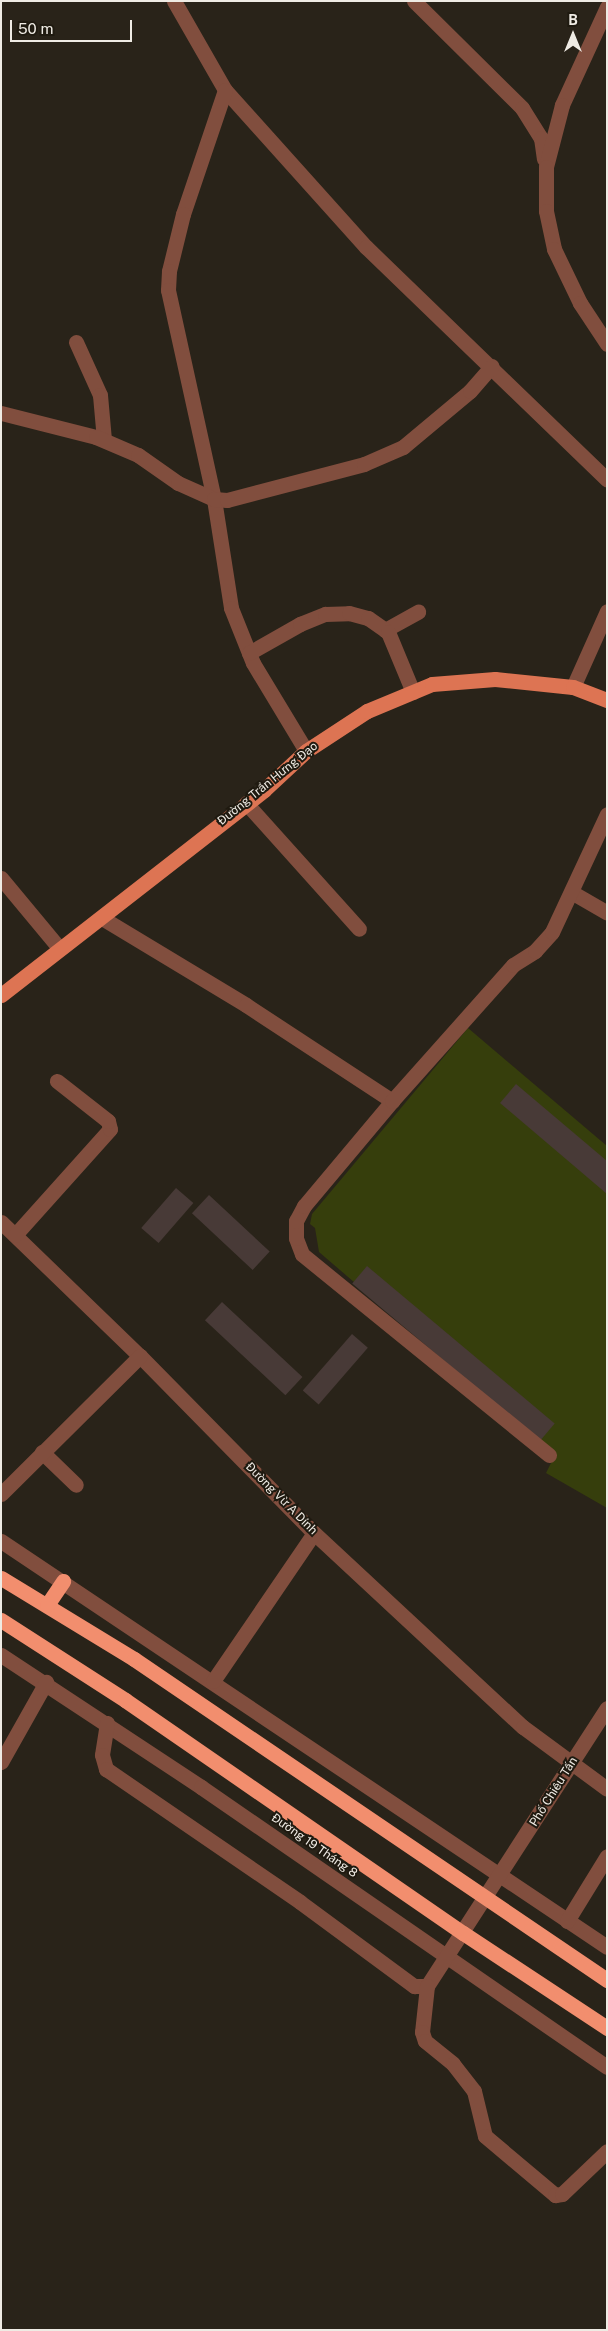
<!DOCTYPE html>
<html>
<head>
<meta charset="utf-8">
<style>
  body { margin:0 }
  #map { position:relative; width:608px; height:2331px; overflow:hidden; background:#292319; font-family:"Public Sans",sans-serif }
  div>[style] { position:absolute }
  .green>* { inset:0; background:#363e0c }
  .building>* { inset:0; background:#483a37; transform-origin:0 0 }
  .minor>* { height:15px; margin:-7.5px; padding:0 7.5px; transform-origin:7.5px; border-radius:7.5px; background:#814e3e }
  .major>* { height:15px; margin:-7.5px; padding:0 7.5px; transform-origin:7.5px; border-radius:7.5px; background:#dd7453 }
  .highway>* { height:15px; margin:-7.5px; padding:0 7.5px; transform-origin:7.5px; border-radius:7.5px; background:#f28e6e }
  span { translate:-50% -50%; white-space:nowrap; text-align:center; line-height:1.15; -webkit-text-stroke:4px #1f1a10; paint-order:stroke }
  .street-label { font-size:12px; color:#efebe4 }
  .frame { position:absolute; inset:0; border:2px solid #efebe4; pointer-events:none }
  .north { position:absolute; left:548px; top:10px; width:50px; height:50px; -webkit-text-stroke:4px #1f1a10; paint-order:stroke; rotate:0deg; font-size:14px; font-weight:700; line-height:20px; text-align:center; color:#efebe4 }
  .north::after { content:''; display:block; margin:auto; width:18px; height:22px; background:#efebe4; clip-path:polygon(50% 0,100% 100%,50% 72%,0 100%) }
  .scale { position:absolute; left:10px; top:20px; width:122px; height:22px; box-sizing:border-box; border:2px solid #efebe4; border-top:0; padding-left:6px; font-size:15px; line-height:18px; white-space:nowrap; color:#efebe4; -webkit-text-stroke:4px #1f1a10; paint-order:stroke }
</style>
</head>
<body>
<div id="map">
  <div class="green">
    <div style="clip-path:polygon(468px 1028px,607px 1146px,607px 1508px,546px 1473px,555px 1455px,319px 1252px,315px 1228px,310px 1224px,312px 1214px)"></div>
  </div>
  <div class="building">
    <div style="clip-path:polygon(516px 1084px,607px 1161px,607px 1194px,500px 1103px)"></div>
    <div style="left:176px;top:1188px;width:23px;height:53px;rotate:41deg"></div>
    <div style="left:209px;top:1195px;width:83px;height:25px;rotate:43deg"></div>
    <div style="left:367px;top:1266px;width:245px;height:23px;rotate:40deg"></div>
    <div style="left:222px;top:1302px;width:110px;height:25px;rotate:43deg"></div>
    <div style="left:352px;top:1334px;width:21px;height:75px;rotate:41deg"></div>
  </div>
  <div class="minor">
    <div style="left:174px;top:1px;width:103px;rotate:60.2deg"></div>
    <div style="left:225px;top:90px;width:211px;rotate:48.1deg"></div>
    <div style="left:366px;top:247px;width:335px;rotate:44deg"></div>
    <div style="left:414px;top:1px;width:152px;rotate:44.7deg"></div>
    <div style="left:522px;top:108px;width:36px;rotate:58deg"></div>
    <div style="left:541px;top:138px;width:21px;rotate:82deg"></div>
    <div style="left:607px;top:7px;width:108px;rotate:114.7deg"></div>
    <div style="left:562px;top:105px;width:64px;rotate:104.5deg"></div>
    <div style="left:546px;top:167px;width:44px;rotate:90deg"></div>
    <div style="left:546px;top:211px;width:39px;rotate:78deg"></div>
    <div style="left:554px;top:249px;width:60px;rotate:64.3deg"></div>
    <div style="left:580px;top:303px;width:49px;rotate:56.6deg"></div>
    <div style="left:225px;top:90px;width:131px;rotate:108.7deg"></div>
    <div style="left:183px;top:214px;width:59px;rotate:103.8deg"></div>
    <div style="left:169px;top:271px;width:19px;rotate:93deg"></div>
    <div style="left:168px;top:290px;width:214px;rotate:77.6deg"></div>
    <div style="left:214px;top:499px;width:110px;rotate:81.1deg"></div>
    <div style="left:231px;top:608px;width:59px;rotate:68.2deg"></div>
    <div style="left:253px;top:663px;width:103px;rotate:58.9deg"></div>
    <div style="left:76px;top:342px;width:58px;rotate:65.6deg"></div>
    <div style="left:100px;top:395px;width:45px;rotate:84.9deg"></div>
    <div style="left:1px;top:413px;width:98px;rotate:14.2deg"></div>
    <div style="left:96px;top:437px;width:46px;rotate:23.2deg"></div>
    <div style="left:138px;top:455px;width:49px;rotate:35deg"></div>
    <div style="left:178px;top:483px;width:39px;rotate:24deg"></div>
    <div style="left:214px;top:499px;width:13px;rotate:4deg"></div>
    <div style="left:227px;top:500px;width:142px;rotate:-14.7deg"></div>
    <div style="left:364px;top:464px;width:43px;rotate:-23.6deg"></div>
    <div style="left:403px;top:447px;width:87px;rotate:-39.9deg"></div>
    <div style="left:470px;top:391px;width:33px;rotate:-49deg"></div>
    <div style="left:385px;top:630px;width:38px;rotate:-29deg"></div>
    <div style="left:249px;top:653px;width:59px;rotate:-29.6deg"></div>
    <div style="left:300px;top:624px;width:27px;rotate:-22deg"></div>
    <div style="left:325px;top:614px;width:24px;rotate:-2deg"></div>
    <div style="left:349px;top:613px;width:20px;rotate:15deg"></div>
    <div style="left:368px;top:618px;width:24px;rotate:35deg"></div>
    <div style="left:388px;top:632px;width:65px;rotate:67.4deg"></div>
    <div style="left:573px;top:687px;width:83px;rotate:-65.9deg"></div>
    <div style="left:246px;top:803px;width:169px;rotate:48.1deg"></div>
    <div style="left:1px;top:878px;width:92px;rotate:50.3deg"></div>
    <div style="left:573px;top:893px;width:39px;rotate:30deg"></div>
    <div style="left:102px;top:918px;width:168px;rotate:31.1deg"></div>
    <div style="left:246px;top:1005px;width:175px;rotate:33.3deg"></div>
    <div style="left:1px;top:1222px;width:193px;rotate:44deg"></div>
    <div style="left:140px;top:1356px;width:248px;rotate:45.5deg"></div>
    <div style="left:314px;top:1533px;width:285px;rotate:42.9deg"></div>
    <div style="left:523px;top:1727px;width:104px;rotate:36.4deg"></div>
    <div style="left:15px;top:1235px;width:142px;rotate:-48.1deg"></div>
    <div style="left:110px;top:1129px;width:8px;rotate:-104deg"></div>
    <div style="left:108px;top:1121px;width:65px;rotate:-141.9deg"></div>
    <div style="left:42px;top:1452px;width:47px;rotate:44.1deg"></div>
    <div style="left:549px;top:1455px;width:318px;rotate:-140.9deg"></div>
    <div style="left:302px;top:1254px;width:17px;rotate:-111deg"></div>
    <div style="left:296px;top:1238px;width:17px;rotate:-90deg"></div>
    <div style="left:296px;top:1221px;width:17px;rotate:-62deg"></div>
    <div style="left:304px;top:1206px;width:137px;rotate:-50deg"></div>
    <div style="left:392px;top:1101px;width:182px;rotate:-48.3deg"></div>
    <div style="left:513px;top:965px;width:26px;rotate:-32deg"></div>
    <div style="left:535px;top:951px;width:25px;rotate:-48deg"></div>
    <div style="left:552px;top:932px;width:130px;rotate:-65deg"></div>
    <div style="left:1px;top:1494px;width:196px;rotate:-44.8deg"></div>
    <div style="left:1px;top:1541px;width:729px;rotate:33.82deg"></div>
    <div style="left:1px;top:1655px;width:240px;rotate:33.4deg"></div>
    <div style="left:201px;top:1787px;width:493px;rotate:34.6deg"></div>
    <div style="left:213px;top:1681px;width:179px;rotate:-55.7deg"></div>
    <div style="left:107px;top:1723px;width:32px;rotate:99deg"></div>
    <div style="left:102px;top:1755px;width:15px;rotate:74deg"></div>
    <div style="left:106px;top:1769px;width:235px;rotate:34.4deg"></div>
    <div style="left:300px;top:1902px;width:142px;rotate:36.4deg"></div>
    <div style="left:414px;top:1986px;width:13px"></div>
    <div style="left:427px;top:1986px;width:331px;rotate:-57.1deg"></div>
    <div style="left:1px;top:1762px;width:92px;rotate:-60.6deg"></div>
    <div style="left:567px;top:1921px;width:76px;rotate:-58.4deg"></div>
    <div style="left:427px;top:1986px;width:46px;rotate:96.2deg"></div>
    <div style="left:422px;top:2032px;width:9px;rotate:72deg"></div>
    <div style="left:425px;top:2041px;width:36px;rotate:39deg"></div>
    <div style="left:453px;top:2064px;width:34px;rotate:52deg"></div>
    <div style="left:474px;top:2091px;width:46px;rotate:76.3deg"></div>
    <div style="left:485px;top:2136px;width:92px;rotate:40.1deg"></div>
    <div style="left:555px;top:2195px;width:7px;rotate:-8deg"></div>
    <div style="left:562px;top:2194px;width:62px;rotate:-43.7deg"></div>
  </div>
  <div class="major">
    <div style="left:1px;top:995px;width:333px;rotate:-37.9deg"></div>
    <div style="left:264px;top:790px;width:57px;rotate:-42.9deg"></div>
    <div style="left:306px;top:751px;width:73px;rotate:-33.3deg"></div>
    <div style="left:367px;top:711px;width:70px;rotate:-22.6deg"></div>
    <div style="left:432px;top:684px;width:63px;rotate:-4.5deg"></div>
    <div style="left:495px;top:679px;width:78px;rotate:5.9deg"></div>
    <div style="left:573px;top:687px;width:36px;rotate:21deg"></div>
  </div>
  <div class="highway">
    <div style="left:1px;top:1578px;width:156px;rotate:31.3deg"></div>
    <div style="left:134px;top:1659px;width:572px;rotate:34.16deg"></div>
    <div style="left:47px;top:1605px;width:29px;rotate:-56deg"></div>
    <div style="left:1px;top:1620px;width:148px;rotate:32.8deg"></div>
    <div style="left:125px;top:1700px;width:411px;rotate:34.6deg"></div>
    <div style="left:463px;top:1933px;width:173px;rotate:33.4deg"></div>
  </div>
  <div class="street-label">
    <span style="left:268px;top:784px;rotate:-39deg">Đường Trần Hưng Đạo</span>
    <span style="left:281px;top:1499px;rotate:45deg">Đường Vừ A Dính</span>
    <span style="left:554px;top:1792px;rotate:-58deg">Phố Chiêu Tấn</span>
    <span style="left:314px;top:1846px;rotate:35deg">Đường 19 Tháng 8</span>
  </div>
  <div class="frame"></div>
  <div class="north">B</div>
  <div class="scale">50 m</div>
</div>
</body>
</html>
